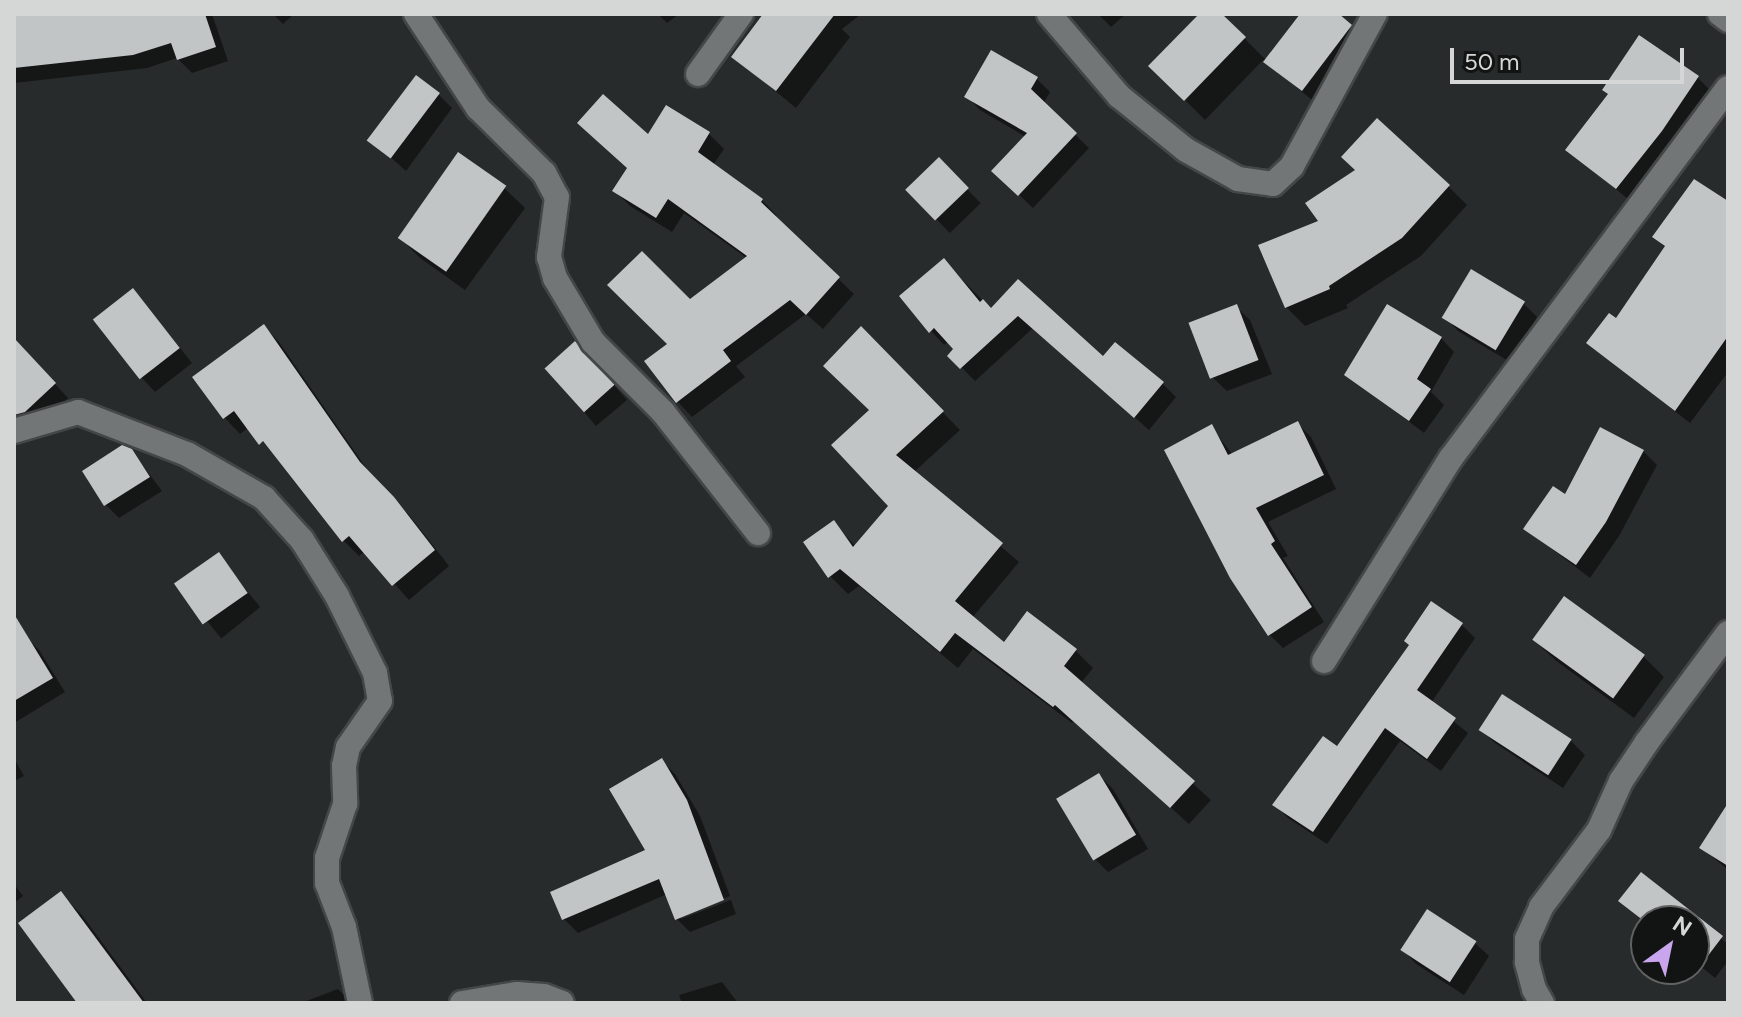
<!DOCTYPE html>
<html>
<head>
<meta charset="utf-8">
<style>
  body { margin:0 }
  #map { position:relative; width:1742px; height:1017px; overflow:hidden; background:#282b2b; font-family:Figtree,sans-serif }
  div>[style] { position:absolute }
  .shadow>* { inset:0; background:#0007; transform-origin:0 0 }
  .building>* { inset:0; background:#c1c5c6; transform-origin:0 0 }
  .roads { filter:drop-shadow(2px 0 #444747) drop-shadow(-2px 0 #444747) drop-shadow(0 2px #444747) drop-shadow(0 -2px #444747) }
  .minor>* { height:24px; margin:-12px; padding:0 12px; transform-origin:12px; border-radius:12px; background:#737676 }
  span { translate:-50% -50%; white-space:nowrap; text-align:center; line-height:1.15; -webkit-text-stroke:8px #121313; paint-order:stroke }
  .frame { position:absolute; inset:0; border:16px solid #d5d7d7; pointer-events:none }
  .north { position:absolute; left:1630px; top:905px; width:80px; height:80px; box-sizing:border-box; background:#121313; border:2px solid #606161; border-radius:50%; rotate:33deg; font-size:22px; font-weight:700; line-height:32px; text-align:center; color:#d5d7d7 }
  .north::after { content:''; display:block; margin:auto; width:28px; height:36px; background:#c9a5ee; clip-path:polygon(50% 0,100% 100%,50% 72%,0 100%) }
  .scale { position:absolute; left:1450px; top:48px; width:234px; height:36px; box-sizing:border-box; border:4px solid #d5d7d7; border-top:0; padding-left:10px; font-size:24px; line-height:28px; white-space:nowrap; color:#d5d7d7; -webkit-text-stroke:6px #121313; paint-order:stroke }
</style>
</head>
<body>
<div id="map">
  <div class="shadow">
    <div style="clip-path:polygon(212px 14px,228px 61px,192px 73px,177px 58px,147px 68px,14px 83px,14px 15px)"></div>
    <div style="clip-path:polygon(273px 14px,294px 14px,283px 24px)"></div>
    <div style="clip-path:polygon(658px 14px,679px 14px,667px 23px)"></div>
    <div style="clip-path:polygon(765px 14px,861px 14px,842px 29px,850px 37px,796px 108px,733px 56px)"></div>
    <div style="clip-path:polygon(1098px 14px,1126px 14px,1111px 27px)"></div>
    <div style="clip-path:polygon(1201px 14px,1220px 14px,1267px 61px,1303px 14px,1335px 14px,1364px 40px,1317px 104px,1263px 60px,1205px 120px,1171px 86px)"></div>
    <div style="clip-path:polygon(1640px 38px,1698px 78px,1716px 96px,1635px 205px,1568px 149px,1609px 95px)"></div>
    <div style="clip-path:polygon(1036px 78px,1050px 92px,1043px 104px,1089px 148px,1033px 208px,994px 171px,1026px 137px,980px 110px,967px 96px)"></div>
    <div style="clip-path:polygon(439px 95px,452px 108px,406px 171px,371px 140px)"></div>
    <div style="clip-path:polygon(709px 134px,724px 149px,713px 165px,762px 200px,777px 216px,776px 219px,854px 294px,823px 329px,806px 314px,736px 366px,745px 377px,692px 417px,677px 401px,670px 344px,748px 259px,684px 213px,672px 232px,630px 206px,615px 191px,648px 137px)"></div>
    <div style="left:939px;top:160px;width:60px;height:43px;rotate:46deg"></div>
    <div style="clip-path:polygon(1448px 186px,1467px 205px,1421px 256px,1346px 305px,1348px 308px,1305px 326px,1286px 307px)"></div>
    <div style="clip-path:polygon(504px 188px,525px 208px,465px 290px,420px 258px,400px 238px)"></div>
    <div style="clip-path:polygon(1728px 203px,1728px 372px,1690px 423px,1588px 343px,1616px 321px,1666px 248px,1655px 237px)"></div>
    <div style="clip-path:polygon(944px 261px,992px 310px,1019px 281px,1104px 359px,1162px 383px,1176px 397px,1149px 430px,1033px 328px,975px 381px,950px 356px,956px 349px,949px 341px,944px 345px,931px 331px)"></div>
    <div style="clip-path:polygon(133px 290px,192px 363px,155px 392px,142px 378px)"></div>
    <div style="clip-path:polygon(1524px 304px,1537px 317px,1510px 362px,1458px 331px,1445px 317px)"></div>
    <div style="clip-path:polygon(1236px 307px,1250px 320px,1272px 374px,1227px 391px,1213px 378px)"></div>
    <div style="clip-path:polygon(264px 326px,279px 342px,375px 481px,409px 515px,449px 566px,409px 600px,365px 551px,359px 556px,344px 541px,278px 457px,249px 427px,240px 434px,225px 418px,195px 378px)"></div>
    <div style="clip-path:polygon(861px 329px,960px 430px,914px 472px,1019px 562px,972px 618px,1005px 644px,1076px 651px,1093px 668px,1081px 683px,1211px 800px,1189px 824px,1074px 721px,1072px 723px,973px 649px,958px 668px,859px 586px,848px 594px,830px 576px,834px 523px,856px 547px,891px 506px,871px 410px)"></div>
    <div style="clip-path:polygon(1441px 338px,1454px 352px,1431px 392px,1444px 405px,1424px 433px,1346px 374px)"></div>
    <div style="clip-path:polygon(14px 355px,35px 362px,68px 398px,39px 425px,29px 428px,14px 413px)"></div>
    <div style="clip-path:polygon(589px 357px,627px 400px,596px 426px,546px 367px)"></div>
    <div style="clip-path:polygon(1297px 423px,1311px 437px,1336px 489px,1268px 522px,1288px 556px,1283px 558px,1324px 622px,1283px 648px,1269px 634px,1211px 427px,1233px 455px)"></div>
    <div style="clip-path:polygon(131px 450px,162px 491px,119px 518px,106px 505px)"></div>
    <div style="clip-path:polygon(1643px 451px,1657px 465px,1619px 536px,1590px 578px,1526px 529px,1565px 497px)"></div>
    <div style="left:218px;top:555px;width:67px;height:50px;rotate:51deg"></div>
    <div style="clip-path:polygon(1462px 625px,1475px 638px,1431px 703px,1468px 733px,1441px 771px,1400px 741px,1327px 844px,1288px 818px,1274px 804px,1337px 748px,1410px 645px)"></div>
    <div style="clip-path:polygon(25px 636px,39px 650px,65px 692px,14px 723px,14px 643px)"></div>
    <div style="clip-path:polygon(1534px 640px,1644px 657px,1664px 677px,1634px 718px,1555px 660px)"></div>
    <div style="clip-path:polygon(1503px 696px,1571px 741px,1585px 755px,1563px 788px,1495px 743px,1481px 730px)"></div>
    <div style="clip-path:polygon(14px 758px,24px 776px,14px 781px)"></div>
    <div style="clip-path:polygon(661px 760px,675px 774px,700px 816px,730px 896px,681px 915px,681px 919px,731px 900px,736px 914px,690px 932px,676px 918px,667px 894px,578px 933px,564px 919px,552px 894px,648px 851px)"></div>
    <div style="clip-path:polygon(1099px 775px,1113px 789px,1148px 849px,1108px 872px,1094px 858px)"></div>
    <div style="clip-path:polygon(1728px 807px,1728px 870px,1702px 848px)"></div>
    <div style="clip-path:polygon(1641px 875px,1728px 944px,1728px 961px,1715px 978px,1694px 961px,1694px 921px,1646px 923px,1621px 900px)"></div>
    <div style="clip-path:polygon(14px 884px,23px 896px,14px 903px)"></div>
    <div style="clip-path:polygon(61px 894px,81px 914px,147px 1003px,80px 1003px)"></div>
    <div style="clip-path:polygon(1427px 912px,1475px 943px,1489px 956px,1464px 995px,1416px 964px,1403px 950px)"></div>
    <div style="clip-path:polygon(722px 982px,738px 1003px,682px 1003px,679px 995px)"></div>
    <div style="clip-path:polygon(338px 989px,352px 1003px,301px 1003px)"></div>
  </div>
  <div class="building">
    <div style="clip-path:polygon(14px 14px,205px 14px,216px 47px,177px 60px,171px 43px,133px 55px,14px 68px)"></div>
    <div style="clip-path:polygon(763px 14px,835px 14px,776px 91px,731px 57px)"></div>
    <div style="clip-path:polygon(1199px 14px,1222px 14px,1246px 37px,1184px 101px,1148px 66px)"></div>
    <div style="clip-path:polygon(1300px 14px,1339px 14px,1352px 25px,1302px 91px,1263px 62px)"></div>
    <div style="clip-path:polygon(1639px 35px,1699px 76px,1662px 131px,1616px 189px,1565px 150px,1608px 94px,1602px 90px)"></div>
    <div style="clip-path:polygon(991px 50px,1038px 77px,1031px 89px,1077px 133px,1018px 196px,991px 171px,1027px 133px,964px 97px)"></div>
    <div style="left:416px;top:75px;width:30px;height:82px;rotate:37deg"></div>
    <div style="clip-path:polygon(603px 94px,648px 134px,666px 105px,710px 132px,698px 152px,763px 199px,761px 202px,840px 277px,806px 315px,790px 300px,723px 350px,731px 361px,676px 403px,644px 361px,667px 344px,607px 285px,642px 251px,690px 299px,747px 256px,668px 199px,656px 218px,612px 191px,627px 168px,577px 123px)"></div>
    <div style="clip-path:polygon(1377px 118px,1450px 185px,1402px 238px,1329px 286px,1330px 289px,1285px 308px,1258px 245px,1318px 221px,1305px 203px,1355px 170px,1341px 157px)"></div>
    <div style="left:458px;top:152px;width:59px;height:105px;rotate:35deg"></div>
    <div style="left:939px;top:157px;width:43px;height:47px;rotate:46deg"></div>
    <div style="clip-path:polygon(1694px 179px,1728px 201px,1728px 336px,1675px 411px,1586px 343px,1609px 313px,1616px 318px,1665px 246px,1652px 237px)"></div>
    <div style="clip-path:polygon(944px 258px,980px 302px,983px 299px,991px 308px,1018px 279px,1103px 356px,1115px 342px,1164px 382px,1134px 418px,1018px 316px,960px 369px,947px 356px,953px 349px,934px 328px,929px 333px,899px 296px)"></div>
    <div style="left:1471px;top:269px;width:63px;height:57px;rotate:31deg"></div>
    <div style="left:133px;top:288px;width:76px;height:51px;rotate:52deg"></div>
    <div style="left:1237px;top:304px;width:60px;height:52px;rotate:69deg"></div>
    <div style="clip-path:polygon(1387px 304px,1442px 337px,1417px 379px,1431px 389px,1409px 421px,1344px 375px)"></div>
    <div style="clip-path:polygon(264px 324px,360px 462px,394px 497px,435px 550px,392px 586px,349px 536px,342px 542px,263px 441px,259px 445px,234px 411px,223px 419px,192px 377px)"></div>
    <div style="clip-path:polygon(861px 326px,944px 411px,896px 455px,1003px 543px,955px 601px,1004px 642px,1027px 611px,1077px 649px,1064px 666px,1195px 781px,1170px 808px,1055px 705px,1053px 707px,955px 633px,940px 652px,840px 569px,828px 578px,803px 542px,834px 520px,853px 547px,888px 506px,831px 445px,869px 410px,823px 366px)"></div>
    <div style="clip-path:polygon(14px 338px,56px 383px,25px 412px,14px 415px)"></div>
    <div style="left:575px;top:341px;width:59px;height:41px;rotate:48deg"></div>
    <div style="clip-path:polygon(1298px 421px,1324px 475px,1256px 508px,1275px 541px,1271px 544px,1312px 607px,1268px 636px,1230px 578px,1164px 450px,1212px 424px,1228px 455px)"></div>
    <div style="clip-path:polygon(1600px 427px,1644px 450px,1606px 522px,1576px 565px,1523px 529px,1553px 486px,1565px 494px)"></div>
    <div style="clip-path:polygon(122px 445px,132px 449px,150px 477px,104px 506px,82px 471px)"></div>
    <div style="left:219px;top:552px;width:50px;height:55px;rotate:55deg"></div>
    <div style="left:1564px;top:596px;width:100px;height:54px;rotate:36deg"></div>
    <div style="clip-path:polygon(1431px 601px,1463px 623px,1417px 690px,1456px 718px,1427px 759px,1385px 728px,1313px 832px,1272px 805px,1323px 736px,1337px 746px,1409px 645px,1404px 641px)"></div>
    <div style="clip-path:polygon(14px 614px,53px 678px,14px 701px)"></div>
    <div style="left:1502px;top:694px;width:83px;height:43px;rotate:33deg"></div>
    <div style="clip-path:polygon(662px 758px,687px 800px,724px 900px,675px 920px,659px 879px,562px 920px,550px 892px,645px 850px,609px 789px)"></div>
    <div style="left:1099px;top:773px;width:72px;height:50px;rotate:59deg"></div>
    <div style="clip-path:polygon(1728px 803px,1728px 866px,1699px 848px)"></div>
    <div style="clip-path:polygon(1641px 872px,1723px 936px,1694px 974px,1694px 921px,1644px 921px,1618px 901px)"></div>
    <div style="clip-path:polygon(61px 891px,144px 1003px,77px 1003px,18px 923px)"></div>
    <div style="left:1427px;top:909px;width:59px;height:49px;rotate:33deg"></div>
  </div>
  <div class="roads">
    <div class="minor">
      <div style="left:416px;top:14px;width:113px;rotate:56.6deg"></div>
      <div style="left:478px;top:108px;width:93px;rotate:44.6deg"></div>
      <div style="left:544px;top:173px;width:27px;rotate:62deg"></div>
      <div style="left:557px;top:197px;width:61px;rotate:97.6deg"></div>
      <div style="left:549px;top:257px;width:22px;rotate:74deg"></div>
      <div style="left:555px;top:278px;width:74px;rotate:59.3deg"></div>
      <div style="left:593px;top:342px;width:99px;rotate:45deg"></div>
      <div style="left:663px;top:412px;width:154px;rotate:51.9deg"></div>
      <div style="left:1049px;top:14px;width:108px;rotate:49.5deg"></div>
      <div style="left:1119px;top:96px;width:86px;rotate:38.9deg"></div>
      <div style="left:1186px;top:150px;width:60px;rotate:29.1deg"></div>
      <div style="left:1238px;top:179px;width:35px;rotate:8deg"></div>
      <div style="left:1273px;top:184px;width:26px;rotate:-43deg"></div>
      <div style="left:1292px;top:166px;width:173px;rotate:-61.4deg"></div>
      <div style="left:1720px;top:14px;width:10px;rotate:37deg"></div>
      <div style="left:698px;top:74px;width:74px;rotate:-54.4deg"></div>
      <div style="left:14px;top:431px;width:67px;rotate:-16.5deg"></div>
      <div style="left:78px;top:412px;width:117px;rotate:21.1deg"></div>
      <div style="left:187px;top:454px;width:89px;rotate:29.7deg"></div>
      <div style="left:264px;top:498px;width:57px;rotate:47.9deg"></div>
      <div style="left:302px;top:540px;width:66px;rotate:58deg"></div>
      <div style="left:337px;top:596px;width:86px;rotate:63.7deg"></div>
      <div style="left:375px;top:673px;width:28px;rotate:80deg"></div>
      <div style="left:380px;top:701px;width:56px;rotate:124.8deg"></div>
      <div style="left:348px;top:747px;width:19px;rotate:102deg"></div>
      <div style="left:344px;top:766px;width:38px;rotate:88deg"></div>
      <div style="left:345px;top:804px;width:57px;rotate:108.4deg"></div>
      <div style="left:327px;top:858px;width:25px;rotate:90deg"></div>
      <div style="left:327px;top:883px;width:47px;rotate:68.9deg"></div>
      <div style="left:344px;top:927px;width:78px;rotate:78.1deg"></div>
      <div style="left:1324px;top:661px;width:239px;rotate:-58deg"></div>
      <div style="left:1451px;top:458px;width:462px;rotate:-53.2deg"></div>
      <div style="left:462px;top:1003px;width:56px;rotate:-9.3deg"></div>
      <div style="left:517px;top:994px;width:27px;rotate:4deg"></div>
      <div style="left:544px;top:996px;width:19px;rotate:21deg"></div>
      <div style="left:1542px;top:1003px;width:16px;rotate:-120deg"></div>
      <div style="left:1534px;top:989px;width:28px;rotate:-105deg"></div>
      <div style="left:1527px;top:962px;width:23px;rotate:-90deg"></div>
      <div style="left:1527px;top:939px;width:35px;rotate:-66deg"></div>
      <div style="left:1541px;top:907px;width:96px;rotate:-53deg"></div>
      <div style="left:1599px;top:830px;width:54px;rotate:-65.8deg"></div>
      <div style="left:1621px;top:781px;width:47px;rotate:-56.3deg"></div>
      <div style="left:1647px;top:742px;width:136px;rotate:-53.4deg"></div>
    </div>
  </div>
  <div class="frame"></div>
  <div class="north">N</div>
  <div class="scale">50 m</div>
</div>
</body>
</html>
